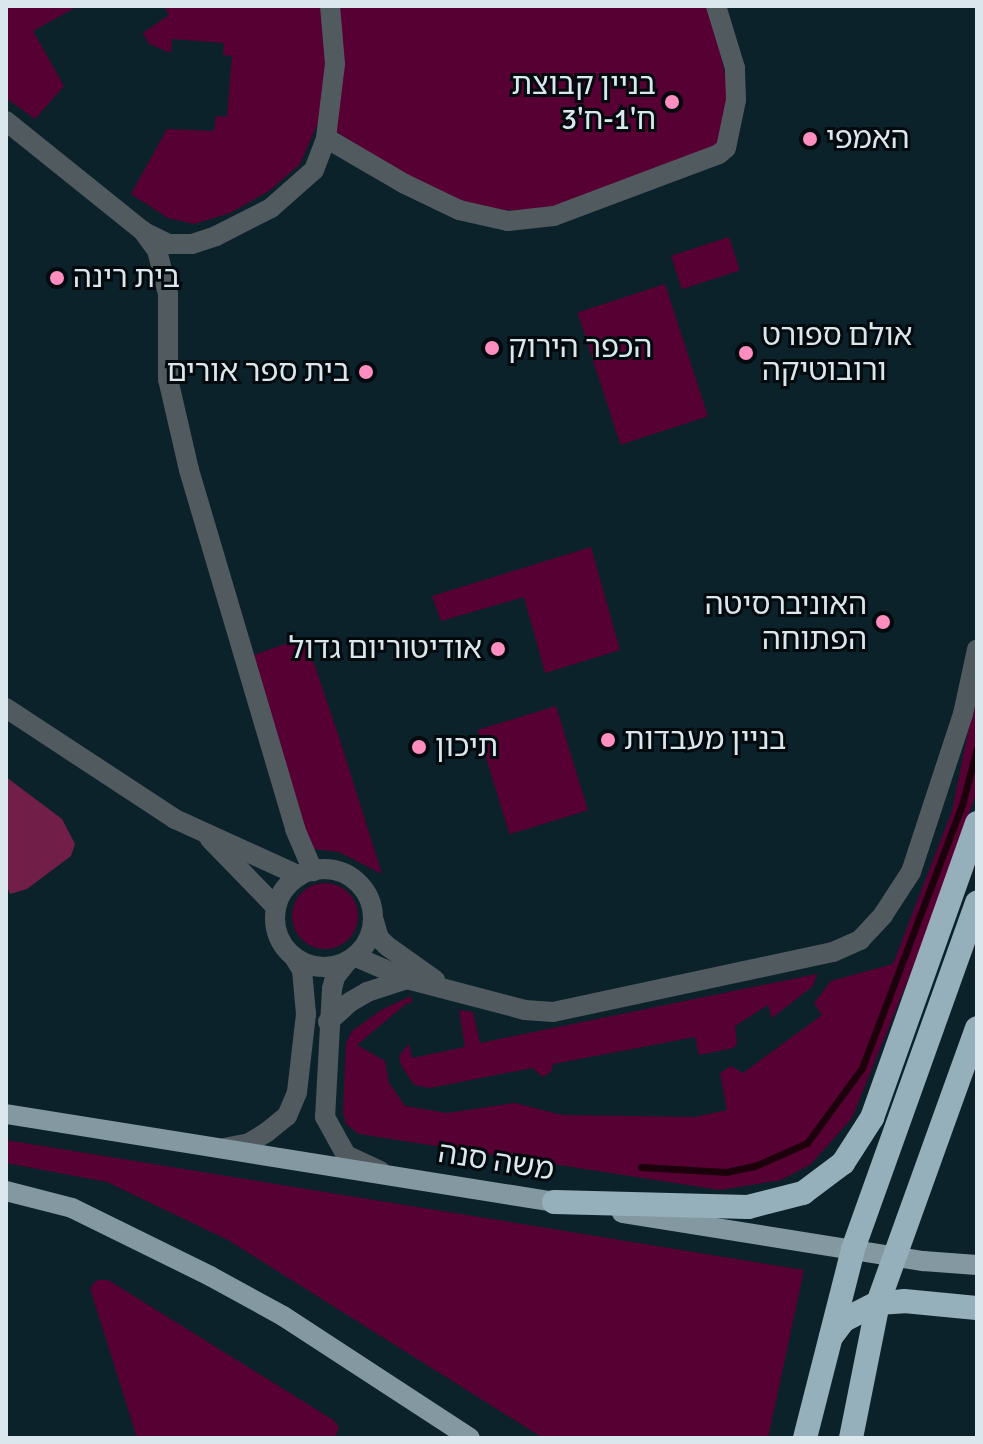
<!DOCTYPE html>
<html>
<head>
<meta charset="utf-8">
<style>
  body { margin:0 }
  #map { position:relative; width:983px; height:1444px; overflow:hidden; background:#0c222b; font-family:Signika,"Noto Sans Hebrew",sans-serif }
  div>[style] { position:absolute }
  .green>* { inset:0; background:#570033; transform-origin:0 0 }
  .round { border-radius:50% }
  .forest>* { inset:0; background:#711e48 }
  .stream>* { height:7px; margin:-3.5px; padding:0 3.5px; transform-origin:3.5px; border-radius:3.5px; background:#1c000b }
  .street>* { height:20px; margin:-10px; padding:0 10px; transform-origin:10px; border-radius:10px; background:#515b5f }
  .street>.ring { margin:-10px; padding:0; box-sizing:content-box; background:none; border:20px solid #515b5f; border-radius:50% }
  .primary>* { height:20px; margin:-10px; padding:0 10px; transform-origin:10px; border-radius:10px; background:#8398a1 }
  .highway>* { height:24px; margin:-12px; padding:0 12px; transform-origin:12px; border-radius:12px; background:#96b0bb }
  .dots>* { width:22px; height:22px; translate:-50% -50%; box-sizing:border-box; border:4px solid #030a0e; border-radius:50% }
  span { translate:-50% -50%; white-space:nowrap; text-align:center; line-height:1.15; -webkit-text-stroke:6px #030a0e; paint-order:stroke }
  .poi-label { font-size:30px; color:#dae7ec }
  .right { translate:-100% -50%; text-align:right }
  .left { translate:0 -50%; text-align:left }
  .street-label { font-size:30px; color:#dae7ec }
  .frame { position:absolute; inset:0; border:8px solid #dae7ec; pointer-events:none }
</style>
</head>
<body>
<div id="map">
  <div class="green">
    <div style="clip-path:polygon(6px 6px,78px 6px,33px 31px,64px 86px,35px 119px,6px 98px)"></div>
    <div style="clip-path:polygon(164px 6px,323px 6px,327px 50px,325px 107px,300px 164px,269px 191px,230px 213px,194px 224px,168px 218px,131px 194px,167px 129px,214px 131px,216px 116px,227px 117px,232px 56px,223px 55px,224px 43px,172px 39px,171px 53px,149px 44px,143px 33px,169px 15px)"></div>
    <div style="clip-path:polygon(335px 6px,710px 6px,739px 138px,540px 211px,479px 209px,401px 174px,334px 130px)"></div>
    <div style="left:729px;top:237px;width:35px;height:61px;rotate:72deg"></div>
    <div style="left:665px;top:284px;width:139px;height:92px;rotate:72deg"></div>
    <div style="clip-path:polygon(591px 547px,620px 650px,545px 673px,524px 597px,441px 621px,432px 596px)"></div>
    <div style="clip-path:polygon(305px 637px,339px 737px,382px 874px,339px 852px,306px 848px,251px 656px)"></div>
    <div style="clip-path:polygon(977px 689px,975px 797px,914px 965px,852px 1118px,811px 1164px,781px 1180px,720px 1190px,359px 1134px,346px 1124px,343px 1113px,346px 1043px,352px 1031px,383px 1009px,411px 996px,412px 1003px,407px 1003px,357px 1045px,385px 1061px,389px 1083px,405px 1106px,447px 1113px,515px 1103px,562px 1115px,695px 1117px,727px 1110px,720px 1073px,731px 1066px,743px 1073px,822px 1015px,814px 1003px,831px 981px,893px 964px,952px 811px)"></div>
    <div style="left:556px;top:706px;width:109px;height:82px;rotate:73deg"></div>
    <div class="round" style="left:292px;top:883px;width:66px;height:66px"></div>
    <div style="clip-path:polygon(817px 974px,813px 986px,772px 1018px,768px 1005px,735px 1026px,737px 1044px,733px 1048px,699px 1055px,695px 1037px,553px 1064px,551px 1072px,543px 1077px,532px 1068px,430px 1088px,414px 1085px,401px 1065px,399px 1056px,409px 1044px,412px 1058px,465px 1047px,459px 1010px,473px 1012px,480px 1043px)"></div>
    <div style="clip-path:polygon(6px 1140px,804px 1270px,768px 1438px,543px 1438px,228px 1240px,107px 1182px,6px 1163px)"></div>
    <div style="clip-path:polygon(97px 1280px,108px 1280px,333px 1420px,339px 1427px,335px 1438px,137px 1438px,90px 1288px)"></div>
  </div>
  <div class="forest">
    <div style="clip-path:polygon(6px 777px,62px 819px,75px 844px,71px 856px,27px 889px,10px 894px,6px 884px)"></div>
  </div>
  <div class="stream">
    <div style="left:641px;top:1167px;width:85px;rotate:3.4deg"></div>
    <div style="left:726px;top:1172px;width:30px;rotate:-12deg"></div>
    <div style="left:755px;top:1166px;width:57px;rotate:-23.9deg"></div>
    <div style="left:807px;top:1143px;width:93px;rotate:-53.7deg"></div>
    <div style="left:862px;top:1068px;width:281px;rotate:-69.2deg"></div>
    <div style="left:962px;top:805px;width:59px;rotate:-75.3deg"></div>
  </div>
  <div class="street">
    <div style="left:6px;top:121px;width:176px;rotate:38.8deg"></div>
    <div style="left:143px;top:231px;width:24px;rotate:54deg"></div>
    <div style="left:157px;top:250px;width:45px;rotate:76deg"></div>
    <div style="left:168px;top:294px;width:85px;rotate:90deg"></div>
    <div style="left:168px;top:379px;width:93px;rotate:77deg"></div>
    <div style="left:189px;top:470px;width:374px;rotate:73.5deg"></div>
    <div style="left:295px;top:829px;width:46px;rotate:66.8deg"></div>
    <div style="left:326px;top:138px;width:91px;rotate:30.2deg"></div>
    <div style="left:405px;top:184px;width:60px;rotate:25.7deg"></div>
    <div style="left:459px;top:210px;width:50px;rotate:12.7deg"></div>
    <div style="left:508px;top:221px;width:46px;rotate:-6.2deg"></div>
    <div style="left:554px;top:216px;width:176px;rotate:-20.6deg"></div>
    <div style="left:719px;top:154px;width:9px;rotate:-41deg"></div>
    <div style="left:726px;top:148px;width:49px;rotate:-78.2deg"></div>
    <div style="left:736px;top:100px;width:32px;rotate:-92deg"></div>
    <div style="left:735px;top:68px;width:65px;rotate:-107deg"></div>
    <div style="left:146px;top:233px;width:25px;rotate:26deg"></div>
    <div style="left:169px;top:244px;width:23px"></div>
    <div style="left:192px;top:244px;width:25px;rotate:-18deg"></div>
    <div style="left:216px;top:236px;width:62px;rotate:-27deg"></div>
    <div style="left:271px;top:208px;width:57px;rotate:-41.5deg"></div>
    <div style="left:314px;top:170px;width:34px;rotate:-69deg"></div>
    <div style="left:326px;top:138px;width:75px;rotate:-83.1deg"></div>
    <div style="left:335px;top:64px;width:58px;rotate:-94.9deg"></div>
    <div style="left:6px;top:708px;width:202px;rotate:33.3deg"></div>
    <div style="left:175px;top:819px;width:137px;rotate:24.5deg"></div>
    <div style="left:210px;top:839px;width:95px;rotate:45.9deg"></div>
    <div class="ring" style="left:275px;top:869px;width:78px;height:78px"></div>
    <div style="left:374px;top:921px;width:18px;rotate:74deg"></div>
    <div style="left:379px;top:938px;width:11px;rotate:45deg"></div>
    <div style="left:387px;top:946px;width:59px;rotate:35.3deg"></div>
    <div style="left:356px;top:957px;width:56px;rotate:23.3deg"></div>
    <div style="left:407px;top:979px;width:122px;rotate:14.7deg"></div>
    <div style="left:525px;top:1010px;width:28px;rotate:4deg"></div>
    <div style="left:553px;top:1012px;width:286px;rotate:-12.1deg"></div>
    <div style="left:833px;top:952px;width:30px;rotate:-24deg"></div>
    <div style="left:860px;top:940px;width:34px;rotate:-47deg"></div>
    <div style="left:883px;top:915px;width:51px;rotate:-56.9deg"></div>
    <div style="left:911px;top:872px;width:166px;rotate:-71.8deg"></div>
    <div style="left:963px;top:714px;width:66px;rotate:-77.8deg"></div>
    <div style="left:346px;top:963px;width:18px;rotate:128deg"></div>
    <div style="left:335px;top:977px;width:12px;rotate:104deg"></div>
    <div style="left:332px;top:989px;width:128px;rotate:93.1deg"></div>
    <div style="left:325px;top:1117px;width:43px;rotate:61.1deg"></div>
    <div style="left:346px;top:1155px;width:38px;rotate:25deg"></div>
    <div style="left:328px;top:1022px;width:30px;rotate:-42deg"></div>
    <div style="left:350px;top:1002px;width:20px;rotate:-30deg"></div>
    <div style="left:367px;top:992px;width:42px;rotate:-18deg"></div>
    <div style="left:224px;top:1148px;width:25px;rotate:-11deg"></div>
    <div style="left:249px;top:1143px;width:21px;rotate:-31deg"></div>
    <div style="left:267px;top:1132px;width:26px;rotate:-39deg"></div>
    <div style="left:287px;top:1116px;width:26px;rotate:-67deg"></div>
    <div style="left:297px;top:1092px;width:79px;rotate:-83.4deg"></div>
    <div style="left:306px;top:1014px;width:44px;rotate:-95.2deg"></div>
    <div style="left:302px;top:970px;width:15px;rotate:-122deg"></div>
  </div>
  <div class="primary">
    <div style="left:6px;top:1114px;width:568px;rotate:9.11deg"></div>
    <div style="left:6px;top:1191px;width:68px;rotate:14.4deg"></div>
    <div style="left:72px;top:1208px;width:154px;rotate:26.2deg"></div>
    <div style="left:210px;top:1276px;width:83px;rotate:28.7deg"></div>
    <div style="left:283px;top:1316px;width:223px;rotate:33.1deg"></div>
    <div style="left:622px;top:1213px;width:305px;rotate:9.1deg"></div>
    <div style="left:923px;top:1261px;width:54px;rotate:4.2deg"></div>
  </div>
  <div class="highway">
    <div style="left:554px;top:1202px;width:194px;rotate:1.5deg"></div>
    <div style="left:748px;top:1207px;width:57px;rotate:-14.3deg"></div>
    <div style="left:803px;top:1193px;width:50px;rotate:-36.9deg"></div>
    <div style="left:843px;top:1163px;width:54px;rotate:-57.2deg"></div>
    <div style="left:872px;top:1118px;width:313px;rotate:-70.4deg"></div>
    <div style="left:831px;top:1337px;width:21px;rotate:-53deg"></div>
    <div style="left:844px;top:1320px;width:38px;rotate:-27deg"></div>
    <div style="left:878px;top:1303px;width:26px;rotate:-4deg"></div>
    <div style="left:904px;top:1301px;width:73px;rotate:5.5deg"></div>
    <div style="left:805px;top:1438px;width:195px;rotate:-75.7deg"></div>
    <div style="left:853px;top:1249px;width:368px;rotate:-70.3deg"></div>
    <div style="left:851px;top:1438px;width:138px;rotate:-78.7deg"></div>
    <div style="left:878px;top:1303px;width:292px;rotate:-70.2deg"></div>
  </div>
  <div class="dots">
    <div style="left:672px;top:102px;background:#fd8ebf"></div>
    <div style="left:810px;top:139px;background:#fd8ebf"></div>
    <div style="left:57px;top:278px;background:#fd8ebf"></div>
    <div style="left:492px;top:348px;background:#fd8ebf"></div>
    <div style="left:746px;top:353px;background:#fd8ebf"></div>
    <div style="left:366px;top:372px;background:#fd8ebf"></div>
    <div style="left:883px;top:622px;background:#fd8ebf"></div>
    <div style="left:498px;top:649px;background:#fd8ebf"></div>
    <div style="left:608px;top:740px;background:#fd8ebf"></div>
    <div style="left:419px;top:747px;background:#fd8ebf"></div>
  </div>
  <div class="poi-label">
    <span class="right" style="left:656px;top:102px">בניין קבוצת<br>ח'1-ח'3</span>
    <span class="left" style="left:826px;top:139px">האמפי</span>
    <span class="left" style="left:73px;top:278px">בית רינה</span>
    <span class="left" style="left:762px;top:353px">אולם ספורט<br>ורובוטיקה</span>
    <span class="left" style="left:508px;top:348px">הכפר הירוק</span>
    <span class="right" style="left:350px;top:372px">בית ספר אורים</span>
    <span class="right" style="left:867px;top:622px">האוניברסיטה<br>הפתוחה</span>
    <span class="right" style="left:482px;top:649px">אודיטוריום גדול</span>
    <span class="left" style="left:624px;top:740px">בניין מעבדות</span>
    <span class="left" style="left:435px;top:747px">תיכון</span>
  </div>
  <div class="street-label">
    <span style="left:496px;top:1162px;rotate:9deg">משה סנה</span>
  </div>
  <div class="frame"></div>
</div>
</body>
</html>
